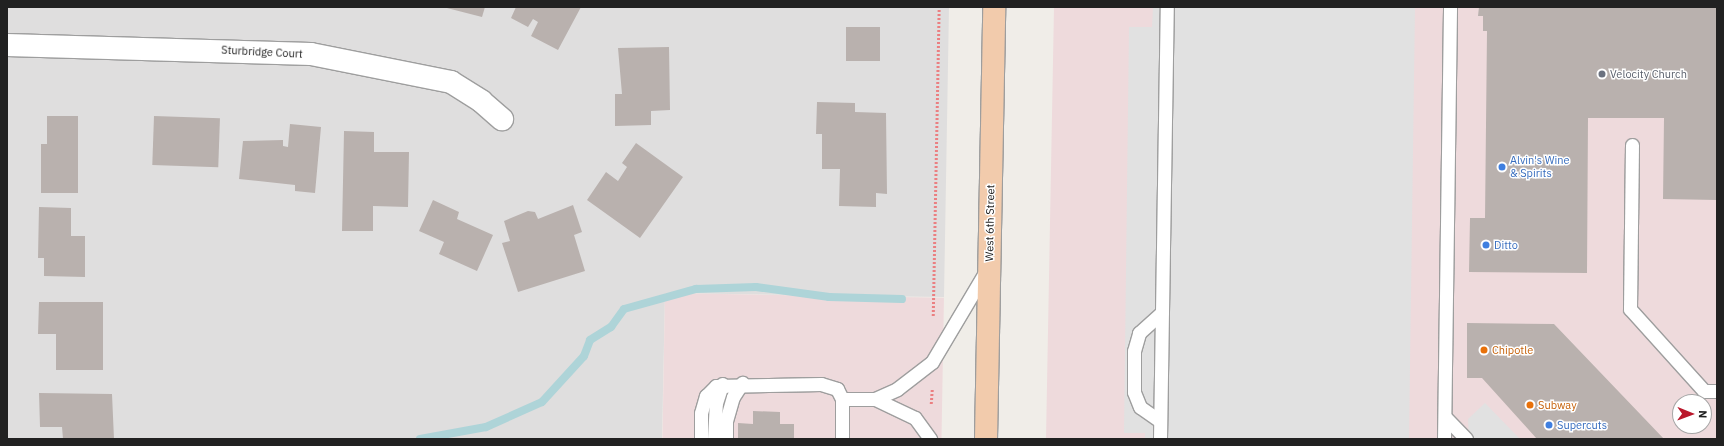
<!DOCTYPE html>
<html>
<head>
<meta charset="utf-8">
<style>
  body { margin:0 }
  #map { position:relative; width:1724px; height:446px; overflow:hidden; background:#f0ede8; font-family:"IBM Plex Sans",sans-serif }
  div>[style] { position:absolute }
  .residential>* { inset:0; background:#dfdede }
  .commercial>* { inset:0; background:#eedadc; transform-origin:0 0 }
  .parking>* { inset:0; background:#e1e1e1 }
  .stream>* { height:8px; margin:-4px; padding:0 4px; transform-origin:4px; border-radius:4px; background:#aed4d8 }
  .building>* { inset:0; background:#b9b1ae; transform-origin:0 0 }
  .path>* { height:2.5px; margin-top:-1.25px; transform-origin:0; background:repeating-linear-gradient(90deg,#eb7f81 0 2px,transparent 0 4px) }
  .roads { filter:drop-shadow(1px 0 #9e9e9e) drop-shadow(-1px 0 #9e9e9e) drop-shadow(0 1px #9e9e9e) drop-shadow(0 -1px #9e9e9e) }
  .lane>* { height:13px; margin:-6.5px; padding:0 6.5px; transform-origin:6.5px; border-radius:6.5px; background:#fff }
  .street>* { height:22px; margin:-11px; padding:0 11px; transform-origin:11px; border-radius:11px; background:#fff }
  .primary>* { height:22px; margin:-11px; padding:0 11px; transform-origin:11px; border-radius:11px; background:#f2cbac }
  .dots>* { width:11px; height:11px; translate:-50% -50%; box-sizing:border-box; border:2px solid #fff; border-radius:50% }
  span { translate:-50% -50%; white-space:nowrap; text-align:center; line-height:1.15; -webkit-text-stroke:3px #fff; paint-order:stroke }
  .street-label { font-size:11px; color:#212121 }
  .worship-label { font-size:11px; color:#5b616d }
  .left { translate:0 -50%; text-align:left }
  .shop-label { font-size:11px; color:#366cbe }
  .food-label { font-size:11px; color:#c56008 }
  .frame { position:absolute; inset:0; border:8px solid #212121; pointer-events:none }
  .north { position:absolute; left:1672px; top:394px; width:40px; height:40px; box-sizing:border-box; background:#fff; border:1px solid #a6a6a6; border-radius:50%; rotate:91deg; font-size:11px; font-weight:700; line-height:16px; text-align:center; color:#212121 }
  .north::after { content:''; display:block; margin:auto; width:14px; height:18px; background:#ba172b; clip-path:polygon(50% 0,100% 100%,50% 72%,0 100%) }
</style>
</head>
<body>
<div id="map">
  <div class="residential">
    <div style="clip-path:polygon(7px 7px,949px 7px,944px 297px,665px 293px,662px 439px,7px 439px)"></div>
  </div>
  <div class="commercial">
    <div style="clip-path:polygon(evenodd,1054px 7px,1717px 7px,1717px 439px,1046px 439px,1054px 7px,1680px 402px,1704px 402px,1704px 426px,1680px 426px,1680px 402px)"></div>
    <div style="left:665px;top:293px;width:279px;height:146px;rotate:1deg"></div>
  </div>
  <div class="parking">
    <div style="clip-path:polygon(1153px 7px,1415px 7px,1409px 439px,1145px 439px,1145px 433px,1124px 433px,1129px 27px,1152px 27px)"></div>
    <div style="clip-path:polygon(1485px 403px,1520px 439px,1469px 439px,1468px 419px)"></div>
  </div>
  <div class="stream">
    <div style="left:420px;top:439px;width:67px;rotate:-10.3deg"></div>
    <div style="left:486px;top:427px;width:61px;rotate:-24.1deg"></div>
    <div style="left:542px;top:402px;width:62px;rotate:-47.6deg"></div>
    <div style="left:584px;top:356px;width:17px;rotate:-69deg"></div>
    <div style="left:590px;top:340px;width:25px;rotate:-32deg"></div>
    <div style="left:611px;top:327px;width:22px;rotate:-54deg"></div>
    <div style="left:624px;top:309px;width:75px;rotate:-15.5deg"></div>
    <div style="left:696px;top:289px;width:60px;rotate:-1.9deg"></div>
    <div style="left:756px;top:287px;width:74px;rotate:7.8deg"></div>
    <div style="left:829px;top:297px;width:73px;rotate:1.6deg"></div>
  </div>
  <div class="building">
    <div style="clip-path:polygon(443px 7px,485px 7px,482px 17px)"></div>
    <div style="clip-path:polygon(516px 7px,581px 7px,558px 50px,531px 36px,538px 22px,533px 19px,528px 27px,511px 18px)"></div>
    <div style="clip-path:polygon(1479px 7px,1717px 7px,1717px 200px,1663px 199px,1664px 118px,1588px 118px,1587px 273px,1469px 272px,1470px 218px,1485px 218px,1487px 31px,1483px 31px,1483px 16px,1478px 16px)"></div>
    <div style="left:846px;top:27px;width:34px;height:34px"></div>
    <div style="clip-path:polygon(669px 47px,670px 110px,651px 111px,651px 125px,615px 126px,615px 94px,622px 94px,618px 48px)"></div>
    <div style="clip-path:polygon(817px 102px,855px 103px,855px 112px,886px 113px,887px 194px,876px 193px,876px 207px,839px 206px,840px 169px,822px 169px,822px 134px,816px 134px)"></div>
    <div style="clip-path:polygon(47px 116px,78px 116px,78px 193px,41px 193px,41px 144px,47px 144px)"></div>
    <div style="left:154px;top:116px;width:66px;height:49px;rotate:2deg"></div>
    <div style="clip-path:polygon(290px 124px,321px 127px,315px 193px,295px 191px,295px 185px,239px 179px,243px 141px,283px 140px,283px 146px,288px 147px)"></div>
    <div style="clip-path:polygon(344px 131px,374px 132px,374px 152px,409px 152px,408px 207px,373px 206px,373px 231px,342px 231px)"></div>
    <div style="clip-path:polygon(636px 143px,683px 177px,640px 238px,587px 200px,606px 172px,618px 181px,627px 167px,622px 163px)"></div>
    <div style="clip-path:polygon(433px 200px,459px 212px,457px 219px,493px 235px,477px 271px,439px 254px,444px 242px,419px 231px)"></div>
    <div style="clip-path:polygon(573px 205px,582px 232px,574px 235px,585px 271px,518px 292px,502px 243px,510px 241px,504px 221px,528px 211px,535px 212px,538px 219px)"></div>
    <div style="clip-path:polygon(39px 207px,71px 208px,71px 236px,85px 236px,85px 277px,44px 276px,44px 258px,38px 258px)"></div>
    <div style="clip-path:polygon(39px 302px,103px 302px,103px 370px,56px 370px,56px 334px,38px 334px)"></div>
    <div style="clip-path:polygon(1467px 323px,1554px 324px,1664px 439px,1537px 439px,1482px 378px,1467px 378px)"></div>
    <div style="clip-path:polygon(39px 393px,112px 394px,114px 439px,63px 439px,62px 427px,40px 427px)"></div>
    <div style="clip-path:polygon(753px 411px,780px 412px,780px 424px,794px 424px,794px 439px,738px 439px,738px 423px,753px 424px)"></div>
  </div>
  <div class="path">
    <div style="left:933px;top:316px;width:309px;rotate:-88.9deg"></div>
    <div style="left:931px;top:404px;width:15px;rotate:-86deg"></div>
  </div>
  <div class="roads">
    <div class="lane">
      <div style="left:1632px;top:145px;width:164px;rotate:90.7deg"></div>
      <div style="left:1630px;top:309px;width:110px;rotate:47.9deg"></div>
      <div style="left:1704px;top:391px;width:13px"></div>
      <div style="left:875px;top:399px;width:24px;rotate:-24deg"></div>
      <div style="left:897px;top:389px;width:44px;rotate:-37.6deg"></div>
      <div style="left:932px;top:362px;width:106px;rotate:-59.3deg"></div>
      <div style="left:1445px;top:417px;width:30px;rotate:46deg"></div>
      <div style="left:1160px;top:421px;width:24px;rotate:-145deg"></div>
      <div style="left:1140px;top:407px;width:16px;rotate:-112deg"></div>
      <div style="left:1134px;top:392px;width:41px;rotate:-90deg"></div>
      <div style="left:1134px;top:351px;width:19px;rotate:-74deg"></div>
      <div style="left:1139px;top:333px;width:31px;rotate:-42deg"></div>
      <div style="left:701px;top:439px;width:26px;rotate:-90deg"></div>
      <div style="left:701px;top:413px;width:18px;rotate:-74deg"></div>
      <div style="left:706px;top:396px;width:14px;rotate:-45deg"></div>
      <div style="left:716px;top:386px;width:105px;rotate:-1.1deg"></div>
      <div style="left:821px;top:384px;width:17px;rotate:17deg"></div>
      <div style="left:837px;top:389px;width:11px;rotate:63deg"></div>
      <div style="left:714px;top:439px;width:36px;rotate:-87deg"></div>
      <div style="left:716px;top:403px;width:20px;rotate:-72deg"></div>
      <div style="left:726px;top:439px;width:18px;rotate:-90deg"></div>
      <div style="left:726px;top:421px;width:25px;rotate:-74deg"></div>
      <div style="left:733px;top:397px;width:17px;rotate:-57deg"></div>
      <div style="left:842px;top:439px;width:40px;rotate:-90deg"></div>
      <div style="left:842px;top:399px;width:33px"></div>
      <div style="left:875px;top:399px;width:44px;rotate:25.4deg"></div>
      <div style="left:915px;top:418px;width:26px;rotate:54deg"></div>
      <div style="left:1160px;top:439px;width:432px;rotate:-89.1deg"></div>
      <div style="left:1444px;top:439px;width:432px;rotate:-89.2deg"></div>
    </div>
    <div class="street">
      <div style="left:7px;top:45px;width:304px;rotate:1.7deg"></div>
      <div style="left:311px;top:54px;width:143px;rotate:11.3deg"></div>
      <div style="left:451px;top:82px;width:36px;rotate:32deg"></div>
      <div style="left:481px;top:101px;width:28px;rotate:41deg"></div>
    </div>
    <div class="primary">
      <div style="left:986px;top:439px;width:432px;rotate:-88.9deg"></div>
    </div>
  </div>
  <div class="dots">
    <div style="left:1602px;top:74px;background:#6b7280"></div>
    <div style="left:1502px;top:167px;background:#3f7fe0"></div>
    <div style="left:1486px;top:245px;background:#3f7fe0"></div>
    <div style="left:1484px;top:350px;background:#e8710a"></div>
    <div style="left:1530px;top:405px;background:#e8710a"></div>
    <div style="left:1549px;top:425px;background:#3f7fe0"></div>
  </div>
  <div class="street-label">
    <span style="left:262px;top:52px;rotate:3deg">Sturbridge Court</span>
    <span style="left:990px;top:223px;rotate:-89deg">West 6th Street</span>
  </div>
  <div class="worship-label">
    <span class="left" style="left:1610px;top:74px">Velocity Church</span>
  </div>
  <div class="shop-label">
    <span class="left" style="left:1510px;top:167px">Alvin's Wine<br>&amp; Spirits</span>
    <span class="left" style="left:1494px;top:245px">Ditto</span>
    <span class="left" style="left:1557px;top:425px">Supercuts</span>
  </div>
  <div class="food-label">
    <span class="left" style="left:1492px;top:350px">Chipotle</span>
    <span class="left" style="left:1538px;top:405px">Subway</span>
  </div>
  <div class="frame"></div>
  <div class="north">N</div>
</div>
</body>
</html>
